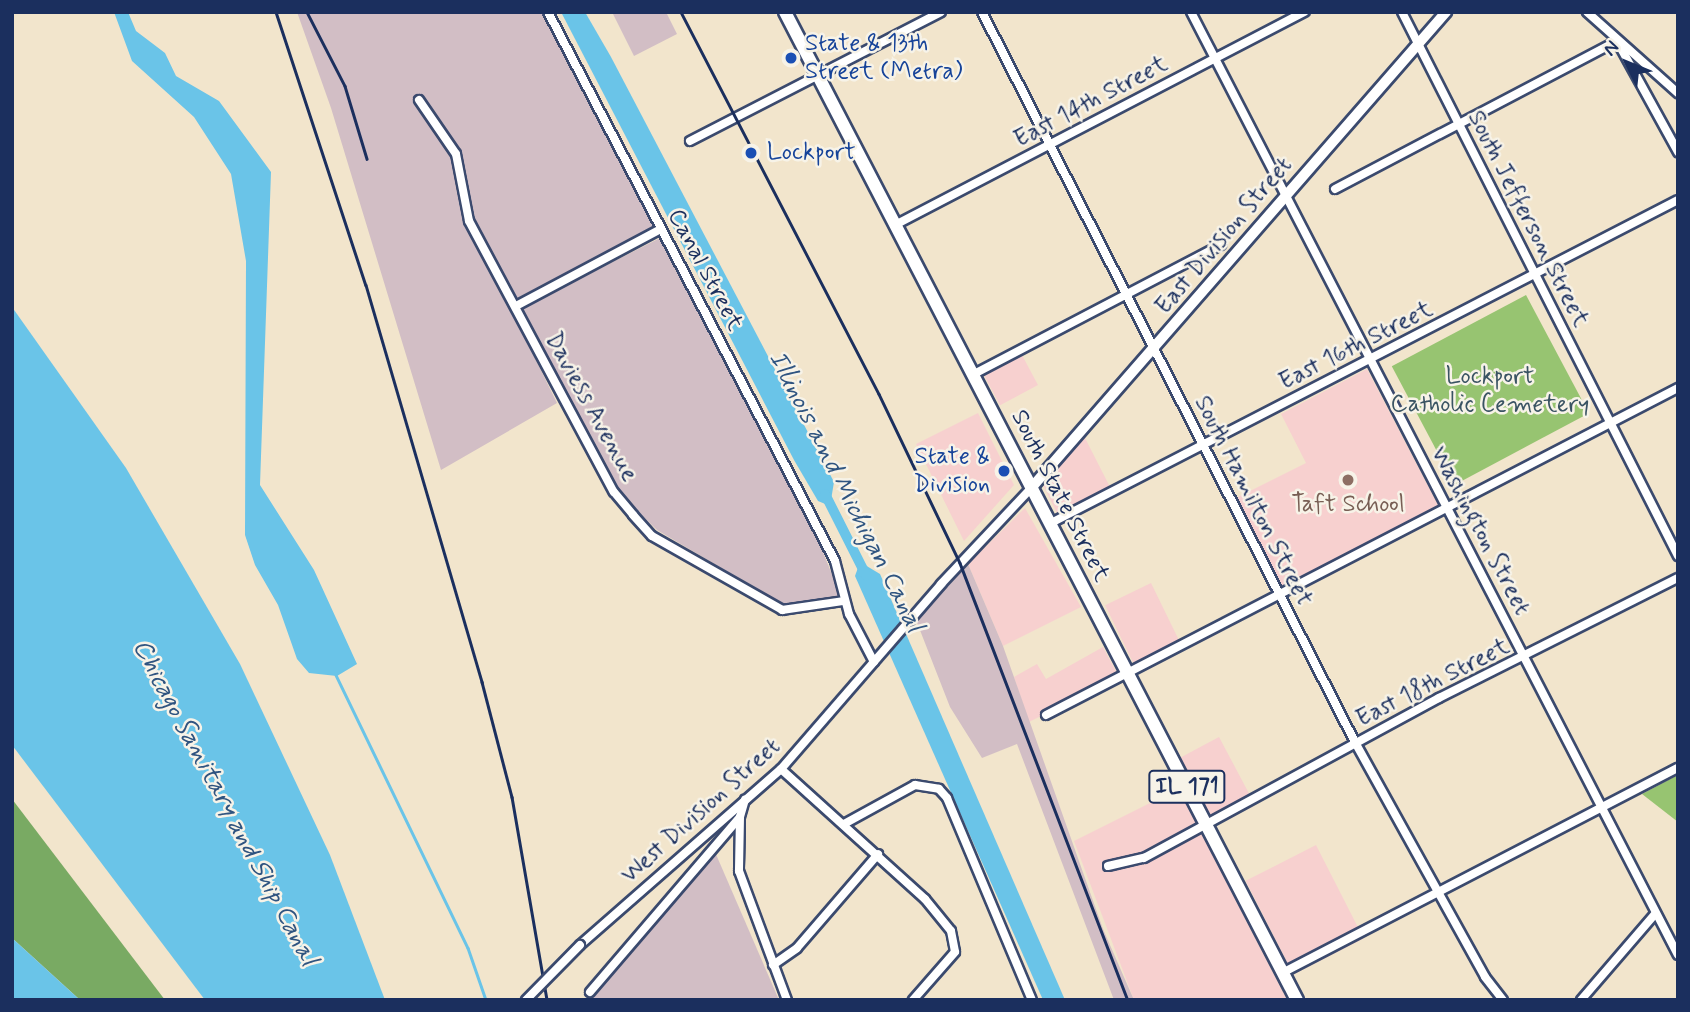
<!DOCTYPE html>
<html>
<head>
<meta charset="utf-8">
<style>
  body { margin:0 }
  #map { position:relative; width:1690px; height:1012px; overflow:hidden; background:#f2e5cc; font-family:Mynerve,sans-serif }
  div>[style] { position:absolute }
  .built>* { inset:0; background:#f7d0cf; transform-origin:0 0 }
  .industrial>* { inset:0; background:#d2bec5 }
  .green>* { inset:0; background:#97c471; transform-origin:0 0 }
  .forest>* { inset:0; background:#79aa63 }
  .water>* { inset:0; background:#6ac4e8 }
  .stream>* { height:2.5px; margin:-1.25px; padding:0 1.25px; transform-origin:1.25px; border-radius:1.25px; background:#6ac4e8 }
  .canal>* { height:10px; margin:-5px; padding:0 5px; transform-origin:5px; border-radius:5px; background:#6ac4e8 }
  .roads { filter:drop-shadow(2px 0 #3b4a6e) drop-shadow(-2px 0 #3b4a6e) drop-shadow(0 2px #3b4a6e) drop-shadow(0 -2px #3b4a6e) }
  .minor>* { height:8px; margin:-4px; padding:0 4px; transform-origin:4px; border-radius:4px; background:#fff }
  .tertiary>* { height:10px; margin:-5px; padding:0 5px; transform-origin:5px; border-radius:5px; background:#fff }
  .primary>* { height:12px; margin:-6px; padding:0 6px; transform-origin:6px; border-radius:6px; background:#fff }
  .rail>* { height:2.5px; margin:-1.25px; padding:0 1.25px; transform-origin:1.25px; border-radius:1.25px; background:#1b2f5e }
  .bridges { filter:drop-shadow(2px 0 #3b4a6e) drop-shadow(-2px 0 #3b4a6e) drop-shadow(0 2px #3b4a6e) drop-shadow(0 -2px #3b4a6e) }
  .minor-bridge>* { height:8px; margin:-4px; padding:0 4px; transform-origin:4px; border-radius:4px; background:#fff }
  .dots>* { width:19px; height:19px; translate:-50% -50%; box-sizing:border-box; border:4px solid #f7f3e8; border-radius:50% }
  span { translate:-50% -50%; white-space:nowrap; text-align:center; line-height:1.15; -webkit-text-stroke:5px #f7f3e8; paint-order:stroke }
  .shield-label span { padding:2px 5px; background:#f7f3e8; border:2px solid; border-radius:5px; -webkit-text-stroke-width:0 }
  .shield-label { font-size:23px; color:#1b2f5e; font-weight:700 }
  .transit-label { font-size:24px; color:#164399 }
  .left { translate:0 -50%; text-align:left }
  .right { translate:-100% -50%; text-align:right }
  .street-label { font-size:24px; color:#1b2f5e }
  .park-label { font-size:24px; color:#3a5463 }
  .education-label { font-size:24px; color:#785e54 }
  .water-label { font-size:26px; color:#2f5480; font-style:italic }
  .frame { position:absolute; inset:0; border:14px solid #1b2f5e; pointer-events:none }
  .north { position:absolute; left:1592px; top:28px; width:70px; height:70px; -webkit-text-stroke:5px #f7f3e8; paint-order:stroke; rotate:313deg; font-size:19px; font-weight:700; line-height:28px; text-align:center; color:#1b2f5e }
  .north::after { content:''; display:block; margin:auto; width:24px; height:32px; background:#1b2f5e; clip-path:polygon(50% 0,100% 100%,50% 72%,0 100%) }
</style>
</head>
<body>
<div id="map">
  <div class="built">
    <div style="left:1022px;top:355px;width:34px;height:43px;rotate:62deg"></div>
    <div style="clip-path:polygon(1367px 369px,1439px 507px,1281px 589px,1236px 498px,1306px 463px,1281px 414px)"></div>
    <div style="clip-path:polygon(978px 413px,1014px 485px,964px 541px,916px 444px)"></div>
    <div style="clip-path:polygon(1084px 436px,1111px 489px,1059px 517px,1042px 483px)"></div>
    <div style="clip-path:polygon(1025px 508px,1081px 607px,1003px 646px,968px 564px)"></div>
    <div style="left:1151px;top:583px;width:66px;height:51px;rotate:64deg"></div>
    <div style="clip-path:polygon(1103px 647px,1119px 677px,1029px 722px,1014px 677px,1037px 664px,1046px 679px)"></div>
    <div style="left:1219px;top:737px;width:67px;height:44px;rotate:62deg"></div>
    <div style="clip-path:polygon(1178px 789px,1202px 834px,1287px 1000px,1134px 1000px,1074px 841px)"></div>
    <div style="left:1316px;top:845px;width:105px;height:79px;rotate:63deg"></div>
  </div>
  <div class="industrial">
    <div style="clip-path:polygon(297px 12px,542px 12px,654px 227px,508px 303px,557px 403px,441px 470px,331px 108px)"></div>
    <div style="clip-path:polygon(612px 12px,666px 12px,677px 34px,634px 56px)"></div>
    <div style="clip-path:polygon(660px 238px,819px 542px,841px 597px,784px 605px,657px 530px,616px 490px,522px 308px)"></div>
    <div style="clip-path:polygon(968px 564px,1003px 646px,1103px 929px,1134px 1000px,1114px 1000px,1017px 744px,982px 758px,950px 707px,916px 620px)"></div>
    <div style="clip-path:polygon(715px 852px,779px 1000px,588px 1000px)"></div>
  </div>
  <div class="green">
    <div style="left:1526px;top:295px;width:134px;height:152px;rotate:62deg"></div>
    <div style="clip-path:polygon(1678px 775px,1678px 822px,1642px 794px)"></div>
  </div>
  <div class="forest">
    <div style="clip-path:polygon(12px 799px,165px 1000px,80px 1000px,12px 938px)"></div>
  </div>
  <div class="water">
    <div style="clip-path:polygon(114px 12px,128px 12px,136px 31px,165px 53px,176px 76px,219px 101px,271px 172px,260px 485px,314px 570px,357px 664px,337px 676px,309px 673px,297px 659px,278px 605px,255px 565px,245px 535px,246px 261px,231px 174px,194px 117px,132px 61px)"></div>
    <div style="clip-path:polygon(561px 12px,585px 12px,611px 57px,834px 482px,830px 506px,818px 501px,794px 460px)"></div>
    <div style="clip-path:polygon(12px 307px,126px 468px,240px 664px,330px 855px,385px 1000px,205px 1000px,12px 745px)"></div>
    <div style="clip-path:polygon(860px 562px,880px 574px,1065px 1000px,1043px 1000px,855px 576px)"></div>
    <div style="clip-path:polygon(12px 938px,80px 1000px,12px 1000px)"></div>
  </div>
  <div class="stream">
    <div style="left:336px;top:675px;width:303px;rotate:64.2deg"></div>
    <div style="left:468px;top:948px;width:55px;rotate:70.9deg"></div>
  </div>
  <div class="canal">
    <div style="left:825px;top:494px;width:91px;rotate:63.2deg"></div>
  </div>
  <div class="roads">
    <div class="minor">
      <div style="left:548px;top:12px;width:619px;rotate:62.4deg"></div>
      <div style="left:835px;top:561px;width:55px;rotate:75.2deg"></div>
      <div style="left:849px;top:614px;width:54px;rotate:62.5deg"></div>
      <div style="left:982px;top:12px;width:822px;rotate:62.94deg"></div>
      <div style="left:1356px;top:744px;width:266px;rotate:61deg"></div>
      <div style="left:1485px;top:977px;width:29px;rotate:52deg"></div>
      <div style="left:1191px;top:12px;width:1061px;rotate:62.69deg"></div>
      <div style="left:1402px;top:12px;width:610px;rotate:63.1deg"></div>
      <div style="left:1587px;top:12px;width:122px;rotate:41.7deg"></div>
      <div style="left:419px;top:100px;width:65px;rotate:55.6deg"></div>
      <div style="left:456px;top:154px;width:68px;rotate:79deg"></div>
      <div style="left:469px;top:221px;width:307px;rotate:61.9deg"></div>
      <div style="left:614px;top:492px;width:30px;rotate:50deg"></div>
      <div style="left:633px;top:515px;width:28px;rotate:48deg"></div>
      <div style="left:652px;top:536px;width:150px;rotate:29.6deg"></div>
      <div style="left:782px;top:610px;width:63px;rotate:-8.3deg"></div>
      <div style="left:690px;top:141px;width:282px;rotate:-27.2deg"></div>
      <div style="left:1335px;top:189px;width:318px;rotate:-27.7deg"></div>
      <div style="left:1617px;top:41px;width:127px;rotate:61.2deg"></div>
      <div style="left:895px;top:225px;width:462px;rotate:-27.5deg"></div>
      <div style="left:516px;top:306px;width:164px;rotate:-28deg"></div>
      <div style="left:974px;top:374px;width:279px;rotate:-27.6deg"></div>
      <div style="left:1051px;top:523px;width:705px;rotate:-27.26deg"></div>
      <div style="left:1046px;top:715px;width:712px;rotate:-27.36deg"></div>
      <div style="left:781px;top:769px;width:194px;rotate:42.1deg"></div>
      <div style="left:925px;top:899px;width:41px;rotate:50.9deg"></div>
      <div style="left:951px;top:931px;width:21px;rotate:79deg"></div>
      <div style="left:955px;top:952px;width:64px;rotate:131.2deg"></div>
      <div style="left:740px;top:817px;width:54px;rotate:91.1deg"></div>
      <div style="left:739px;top:871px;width:138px;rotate:69.6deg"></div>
      <div style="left:844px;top:824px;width:81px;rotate:-28.8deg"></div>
      <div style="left:915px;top:785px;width:24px;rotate:9deg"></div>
      <div style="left:939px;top:789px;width:12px;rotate:48deg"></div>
      <div style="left:947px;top:798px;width:219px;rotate:67.2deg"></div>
      <div style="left:1108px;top:866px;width:37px;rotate:-13deg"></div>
      <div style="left:1144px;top:858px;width:336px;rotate:-28.5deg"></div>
      <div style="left:1439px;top:698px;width:267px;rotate:-26.7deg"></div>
      <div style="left:580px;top:945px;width:267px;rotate:-41.2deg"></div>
      <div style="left:781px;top:769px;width:245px;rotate:-49.1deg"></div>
      <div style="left:941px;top:584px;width:134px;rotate:-46.8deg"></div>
      <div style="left:773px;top:965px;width:29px;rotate:-35deg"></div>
      <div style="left:797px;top:948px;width:124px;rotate:-49.2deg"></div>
      <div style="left:1284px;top:972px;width:444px;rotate:-27.4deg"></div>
      <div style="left:590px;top:992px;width:230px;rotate:-49.4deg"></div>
      <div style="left:740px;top:817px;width:18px;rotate:-74deg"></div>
      <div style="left:1581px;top:1000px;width:113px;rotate:-49.3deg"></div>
    </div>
    <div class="tertiary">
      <div style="left:1033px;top:486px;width:629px;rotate:-48.93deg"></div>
    </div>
    <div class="primary">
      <div style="left:785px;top:12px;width:1113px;rotate:62.61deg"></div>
    </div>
  </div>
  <div class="rail">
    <div style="left:276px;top:12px;width:287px;rotate:71.8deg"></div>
    <div style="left:366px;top:285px;width:414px;rotate:73.7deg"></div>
    <div style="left:482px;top:682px;width:119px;rotate:75.4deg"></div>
    <div style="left:512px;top:797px;width:206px;rotate:80.2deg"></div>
    <div style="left:307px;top:12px;width:83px;rotate:62.8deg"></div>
    <div style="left:345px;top:86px;width:76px;rotate:73.2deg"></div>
    <div style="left:681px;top:12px;width:430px;rotate:62.6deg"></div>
    <div style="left:879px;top:394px;width:187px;rotate:64.4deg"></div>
    <div style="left:960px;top:563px;width:468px;rotate:69deg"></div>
  </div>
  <div class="bridges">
    <div class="minor-bridge">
      <div style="left:526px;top:1000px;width:77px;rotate:-45.5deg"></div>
    </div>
  </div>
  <div class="dots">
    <div style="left:791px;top:58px;background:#1a4fb4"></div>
    <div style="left:751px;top:153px;background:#1a4fb4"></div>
    <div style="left:1004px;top:471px;background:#1a4fb4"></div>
    <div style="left:1348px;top:480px;background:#8d6e63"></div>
  </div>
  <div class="shield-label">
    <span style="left:1187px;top:787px">IL 171</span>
  </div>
  <div class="transit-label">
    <span class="left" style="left:805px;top:58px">State &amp; 13th<br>Street (Metra)</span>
    <span class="left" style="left:767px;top:153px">Lockport</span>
    <span class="right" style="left:990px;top:471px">State &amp;<br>Division</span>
  </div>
  <div class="street-label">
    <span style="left:1091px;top:102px;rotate:-28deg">East 14th Street</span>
    <span style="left:1528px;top:219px;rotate:63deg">South Jefferson Street</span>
    <span style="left:1224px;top:236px;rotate:-50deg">East Division Street</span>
    <span style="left:705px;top:270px;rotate:62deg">Canal Street</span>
    <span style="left:1356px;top:346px;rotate:-27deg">East 16th Street</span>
    <span style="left:591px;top:407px;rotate:61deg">Daviess Avenue</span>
    <span style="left:1060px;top:496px;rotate:63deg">South State Street</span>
    <span style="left:1253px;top:501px;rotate:63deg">South Hamilton Street</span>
    <span style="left:1480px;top:531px;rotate:62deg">Washington Street</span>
    <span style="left:1433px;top:683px;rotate:-27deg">East 18th Street</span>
    <span style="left:701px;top:811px;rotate:-42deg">West Division Street</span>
  </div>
  <div class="park-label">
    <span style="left:1490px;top:391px">Lockport<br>Catholic Cemetery</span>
  </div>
  <div class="education-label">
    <span style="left:1348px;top:505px">Taft School</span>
  </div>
  <div class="water-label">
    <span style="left:845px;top:492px;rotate:63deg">Illinois and Michigan Canal</span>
    <span style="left:224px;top:803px;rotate:62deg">Chicago Sanitary and Ship Canal</span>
  </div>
  <div class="frame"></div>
  <div class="north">N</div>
</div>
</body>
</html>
